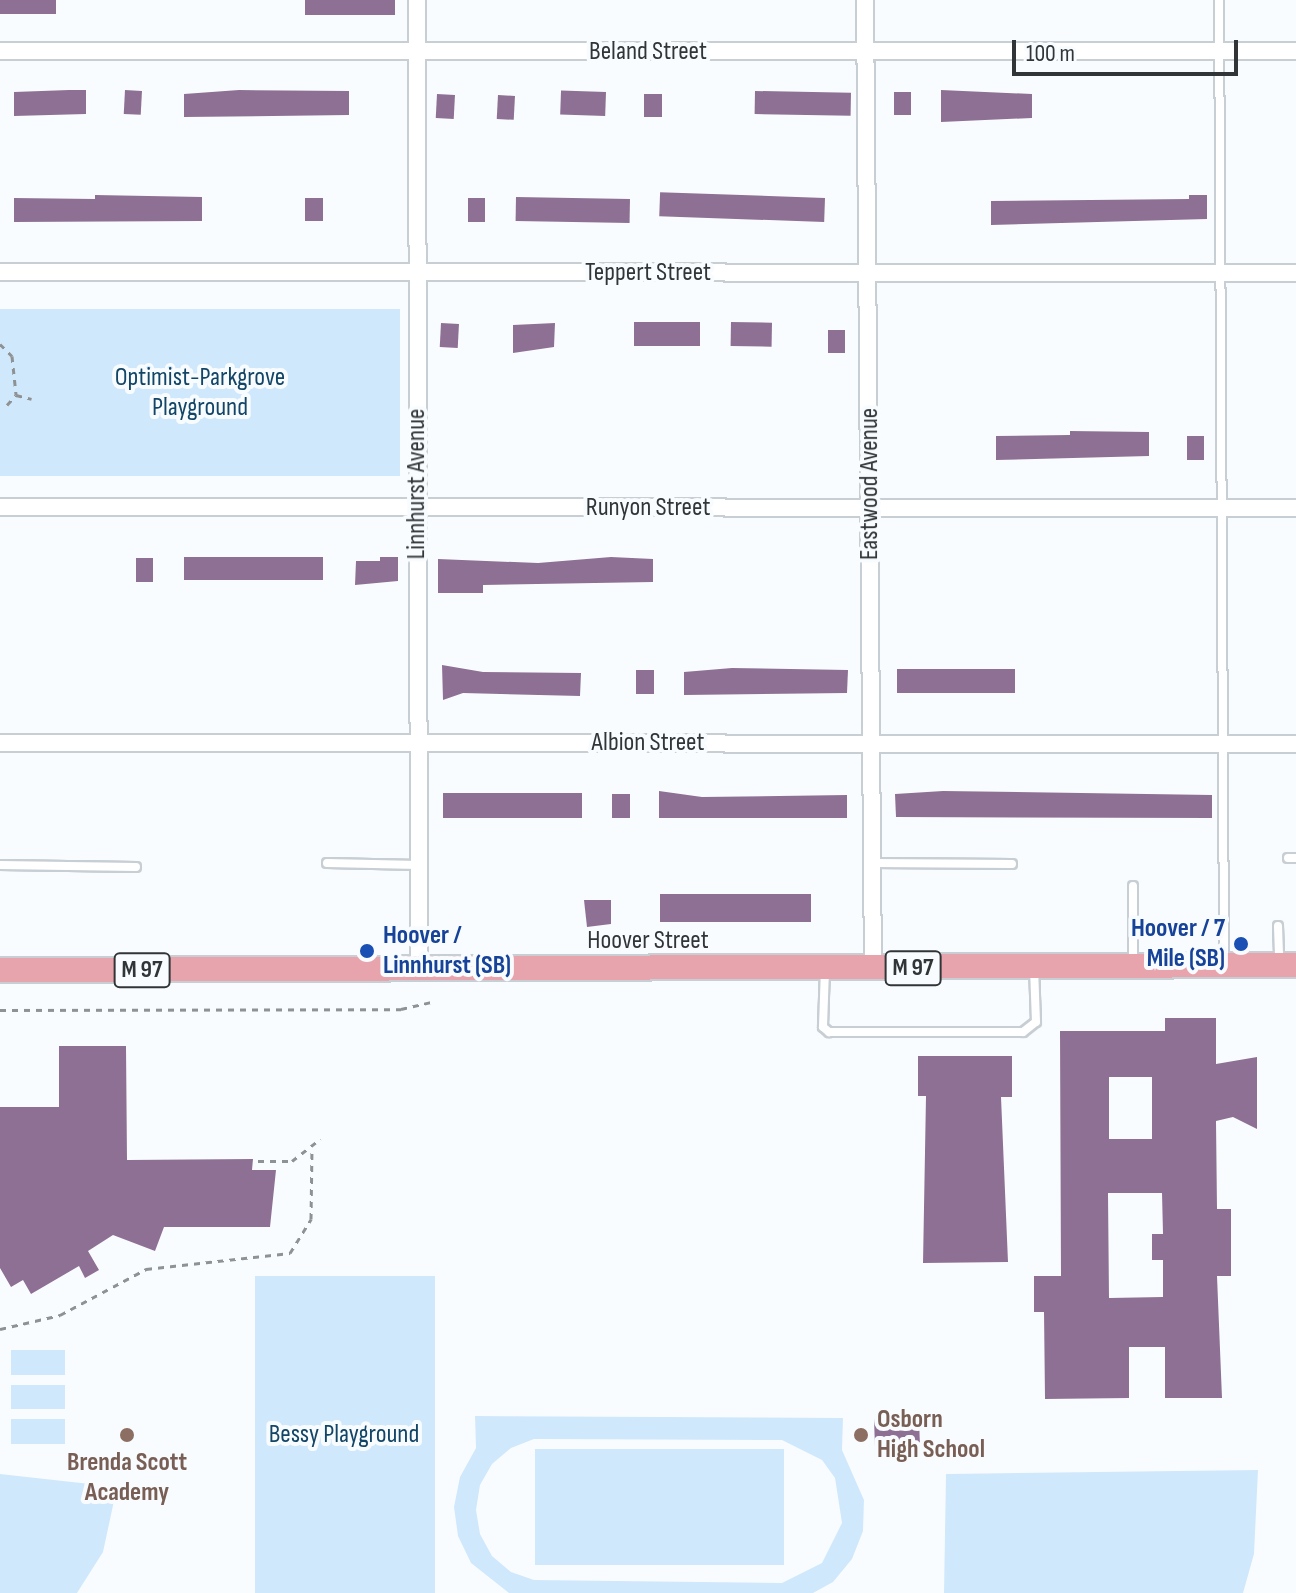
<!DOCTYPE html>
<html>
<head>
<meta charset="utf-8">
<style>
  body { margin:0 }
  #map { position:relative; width:1296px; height:1593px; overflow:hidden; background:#f9fcfe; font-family:"Sofia Sans Condensed",sans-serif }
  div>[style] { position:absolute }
  .green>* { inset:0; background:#d0e8fc; transform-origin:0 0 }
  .building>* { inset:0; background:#8e7095; transform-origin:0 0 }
  .path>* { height:3px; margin-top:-1.5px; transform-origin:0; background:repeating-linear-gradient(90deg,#8f9294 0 6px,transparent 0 12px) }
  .roads { filter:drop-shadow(2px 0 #c7ced4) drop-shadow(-2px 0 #c7ced4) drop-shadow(0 2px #c7ced4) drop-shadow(0 -2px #c7ced4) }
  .service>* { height:8px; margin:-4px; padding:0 4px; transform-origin:4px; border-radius:4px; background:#fff }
  .minor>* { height:16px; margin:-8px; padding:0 8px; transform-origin:8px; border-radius:8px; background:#fff }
  .primary>* { height:24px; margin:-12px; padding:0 12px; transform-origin:12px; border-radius:12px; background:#e8a4ac }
  .dots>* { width:22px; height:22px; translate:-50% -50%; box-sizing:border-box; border:4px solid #f9fcfe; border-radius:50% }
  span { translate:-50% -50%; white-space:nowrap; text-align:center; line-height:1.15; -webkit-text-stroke:8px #f9fcfe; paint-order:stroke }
  .shield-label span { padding:2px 6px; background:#f9fcfe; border:2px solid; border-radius:6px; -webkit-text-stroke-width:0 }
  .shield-label { font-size:24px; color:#323538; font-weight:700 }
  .street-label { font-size:26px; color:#323538 }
  .park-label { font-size:26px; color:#124566 }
  .transit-label { font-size:26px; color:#164399; font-weight:700 }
  .right { translate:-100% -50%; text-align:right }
  .left { translate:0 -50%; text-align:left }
  .education-label { font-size:26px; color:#785e54; font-weight:700 }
  .scale { position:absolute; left:1012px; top:40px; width:226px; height:36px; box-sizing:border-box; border:4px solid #323538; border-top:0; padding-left:10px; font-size:24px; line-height:28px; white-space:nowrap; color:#323538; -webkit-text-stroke:6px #f9fcfe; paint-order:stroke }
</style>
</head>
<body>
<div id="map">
  <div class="green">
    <div style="left:0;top:309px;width:400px;height:167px"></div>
    <div style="left:255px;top:1276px;width:180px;height:317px"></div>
    <div style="left:11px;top:1350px;width:54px;height:25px"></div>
    <div style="left:11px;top:1385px;width:54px;height:24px"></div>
    <div style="clip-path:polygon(evenodd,475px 1416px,843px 1418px,842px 1450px,864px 1500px,863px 1531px,852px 1559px,833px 1582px,813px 1593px,509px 1593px,471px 1563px,458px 1536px,454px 1507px,460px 1477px,476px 1448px,475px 1416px,534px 1439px,782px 1440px,822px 1460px,835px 1478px,842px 1523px,822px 1563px,782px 1583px,534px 1580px,511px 1572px,492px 1556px,480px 1534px,476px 1510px,480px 1485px,492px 1464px,511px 1448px,534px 1439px)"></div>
    <div style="left:11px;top:1419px;width:54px;height:25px"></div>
    <div style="left:535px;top:1449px;width:249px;height:116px"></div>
    <div style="clip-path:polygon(1258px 1470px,1254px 1554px,1243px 1593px,944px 1593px,946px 1474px)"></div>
    <div style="clip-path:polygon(0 1474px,117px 1487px,103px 1552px,77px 1593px,0 1593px)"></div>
  </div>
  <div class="building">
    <div style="left:0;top:0;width:56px;height:14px"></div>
    <div style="left:305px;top:0;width:90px;height:15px"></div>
    <div style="clip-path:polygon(69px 90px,86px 90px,86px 114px,14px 116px,14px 92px)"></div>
    <div style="left:125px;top:90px;width:17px;height:24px;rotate:3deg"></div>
    <div style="clip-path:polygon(239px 90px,349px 91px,349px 115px,184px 117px,184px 94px)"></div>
    <div style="clip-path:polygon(941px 90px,1032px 94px,1032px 118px,941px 122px)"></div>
    <div style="left:755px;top:91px;width:96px;height:23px;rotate:1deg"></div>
    <div style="left:606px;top:92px;width:24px;height:45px;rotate:92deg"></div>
    <div style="left:894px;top:92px;width:17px;height:23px"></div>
    <div style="left:437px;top:94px;width:18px;height:24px;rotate:3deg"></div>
    <div style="left:644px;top:94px;width:18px;height:23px"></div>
    <div style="left:498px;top:95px;width:17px;height:24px;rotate:3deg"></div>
    <div style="clip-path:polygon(95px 195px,202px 197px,202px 221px,14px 222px,14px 198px,95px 199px)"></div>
    <div style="clip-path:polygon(1189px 195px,1207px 195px,1207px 219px,991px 225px,991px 201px,1189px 199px)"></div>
    <div style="left:516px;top:197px;width:114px;height:24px;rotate:1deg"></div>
    <div style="left:305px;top:198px;width:18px;height:23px"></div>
    <div style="left:468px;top:198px;width:17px;height:24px"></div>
    <div style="left:825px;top:198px;width:24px;height:165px;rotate:92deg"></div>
    <div style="left:700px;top:322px;width:24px;height:66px;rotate:90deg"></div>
    <div style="left:731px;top:322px;width:41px;height:24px;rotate:1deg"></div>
    <div style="left:441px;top:323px;width:18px;height:24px;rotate:3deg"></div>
    <div style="clip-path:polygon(555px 323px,554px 347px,513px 353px,513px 325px)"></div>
    <div style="left:828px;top:330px;width:17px;height:23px"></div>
    <div style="clip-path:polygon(1070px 431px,1149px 432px,1149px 456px,996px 460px,996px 436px,1070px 435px)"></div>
    <div style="left:1187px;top:436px;width:17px;height:24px"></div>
    <div style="left:184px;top:557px;width:139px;height:23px"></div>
    <div style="clip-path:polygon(380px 557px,398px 557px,398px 581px,355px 585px,356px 561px,380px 561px)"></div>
    <div style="clip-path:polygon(611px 557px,653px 559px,653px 582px,483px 585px,483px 593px,438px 593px,438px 559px,538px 563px)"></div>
    <div style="left:136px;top:558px;width:17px;height:24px"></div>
    <div style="clip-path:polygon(442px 665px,483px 672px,581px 673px,580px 696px,463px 693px,443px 700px)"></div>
    <div style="clip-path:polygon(732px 668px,848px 670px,847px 693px,684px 695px,684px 672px)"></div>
    <div style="left:897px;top:669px;width:118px;height:24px"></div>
    <div style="left:636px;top:670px;width:18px;height:24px"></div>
    <div style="clip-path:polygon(659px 791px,702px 797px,847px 795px,847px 818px,659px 818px)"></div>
    <div style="clip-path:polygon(943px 791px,1212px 795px,1212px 818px,896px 817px,895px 794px)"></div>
    <div style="left:582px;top:793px;width:25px;height:139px;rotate:90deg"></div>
    <div style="left:612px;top:794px;width:18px;height:24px"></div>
    <div style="left:660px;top:894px;width:151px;height:28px"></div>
    <div style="clip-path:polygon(584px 900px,611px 900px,611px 924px,587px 927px)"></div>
    <div style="clip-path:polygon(evenodd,1165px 1018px,1216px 1018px,1216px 1064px,1257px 1057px,1257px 1129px,1233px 1117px,1216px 1121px,1217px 1209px,1231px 1209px,1231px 1276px,1217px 1276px,1222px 1398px,1165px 1398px,1165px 1347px,1129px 1347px,1129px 1398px,1045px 1399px,1044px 1312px,1034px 1312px,1034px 1276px,1061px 1276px,1060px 1031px,1165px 1031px,1165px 1018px,1109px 1077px,1152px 1077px,1152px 1139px,1109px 1139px,1109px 1077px,1165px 1018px,1108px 1193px,1162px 1193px,1163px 1234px,1152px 1234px,1152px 1260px,1163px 1260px,1163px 1297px,1109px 1298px,1108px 1193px)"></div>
    <div style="clip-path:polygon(59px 1046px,126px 1046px,127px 1160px,253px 1159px,252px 1170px,276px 1170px,270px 1227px,164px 1227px,155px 1251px,113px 1235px,88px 1251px,99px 1270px,85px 1278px,79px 1266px,31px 1294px,23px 1280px,11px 1287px,0 1268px,0 1107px,59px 1107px)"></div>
    <div style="clip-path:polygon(918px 1056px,1012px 1056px,1012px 1097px,1001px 1097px,1008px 1262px,923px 1263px,926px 1096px,918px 1096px)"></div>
    <div style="left:919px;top:1418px;width:34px;height:45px;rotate:88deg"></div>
  </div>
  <div class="path">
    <div style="left:0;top:344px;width:17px;rotate:45deg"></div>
    <div style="left:12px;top:356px;width:39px;rotate:84deg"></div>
    <div style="left:16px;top:395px;width:16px;rotate:14deg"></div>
    <div style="left:7px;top:405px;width:13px;rotate:-48deg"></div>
    <div style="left:0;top:1010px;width:401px;rotate:-0.1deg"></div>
    <div style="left:401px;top:1009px;width:35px;rotate:-13deg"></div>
    <div style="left:258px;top:1161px;width:34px"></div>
    <div style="left:292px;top:1161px;width:36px;rotate:-38deg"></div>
    <div style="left:0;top:1329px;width:62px;rotate:-13.1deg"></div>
    <div style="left:60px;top:1315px;width:98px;rotate:-28.1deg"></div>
    <div style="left:146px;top:1269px;width:145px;rotate:-6.3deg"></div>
    <div style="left:290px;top:1253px;width:40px;rotate:-58deg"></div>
    <div style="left:311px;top:1219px;width:69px;rotate:-89.2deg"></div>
  </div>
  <div class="roads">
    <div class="service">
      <div style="left:1219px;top:0;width:961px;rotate:89.7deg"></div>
      <div style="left:1288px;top:858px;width:8px"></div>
      <div style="left:327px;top:863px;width:92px;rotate:1.2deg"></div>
      <div style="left:873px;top:863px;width:139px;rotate:0.4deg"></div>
      <div style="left:0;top:865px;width:136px;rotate:0.8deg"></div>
      <div style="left:1278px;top:926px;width:35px;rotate:88deg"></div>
      <div style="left:1133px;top:962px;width:76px;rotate:-90deg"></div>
      <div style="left:825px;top:969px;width:58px;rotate:92deg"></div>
      <div style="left:823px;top:1027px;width:8px;rotate:40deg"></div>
      <div style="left:829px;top:1032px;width:194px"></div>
      <div style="left:1023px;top:1032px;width:16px;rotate:-38deg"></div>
      <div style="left:1036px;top:1022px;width:54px;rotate:-92.1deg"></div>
    </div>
    <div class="minor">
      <div style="left:417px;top:0;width:969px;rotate:89.88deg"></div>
      <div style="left:865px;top:0;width:968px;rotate:89.53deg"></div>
      <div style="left:0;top:51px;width:1296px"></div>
      <div style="left:0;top:272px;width:1296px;rotate:0.04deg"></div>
      <div style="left:0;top:507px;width:1296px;rotate:0.04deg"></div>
      <div style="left:0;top:743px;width:1296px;rotate:0.04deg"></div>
    </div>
    <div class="primary">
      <div style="left:0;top:970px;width:1296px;rotate:-0.22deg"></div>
    </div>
  </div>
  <div class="dots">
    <div style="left:1241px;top:944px;background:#1a4fb4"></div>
    <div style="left:367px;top:951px;background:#1a4fb4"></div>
    <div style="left:127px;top:1435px;background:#8d6e63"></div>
    <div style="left:861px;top:1435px;background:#8d6e63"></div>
  </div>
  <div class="shield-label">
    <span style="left:913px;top:968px">M 97</span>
    <span style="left:142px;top:970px">M 97</span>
  </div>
  <div class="street-label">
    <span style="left:648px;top:52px">Beland Street</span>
    <span style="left:648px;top:273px">Teppert Street</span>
    <span style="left:417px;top:484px;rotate:-90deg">Linnhurst Avenue</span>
    <span style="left:870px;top:484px;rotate:-90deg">Eastwood Avenue</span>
    <span style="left:648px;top:508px">Runyon Street</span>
    <span style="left:648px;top:743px">Albion Street</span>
    <span style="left:648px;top:941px">Hoover Street</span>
  </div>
  <div class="park-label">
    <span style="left:200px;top:393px">Optimist-Parkgrove<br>Playground</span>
    <span style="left:344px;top:1435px">Bessy Playground</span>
  </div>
  <div class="transit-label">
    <span class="right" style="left:1225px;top:944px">Hoover / 7<br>Mile (SB)</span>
    <span class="left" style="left:383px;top:951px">Hoover /<br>Linnhurst (SB)</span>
  </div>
  <div class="education-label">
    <span class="left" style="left:877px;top:1435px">Osborn<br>High School</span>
    <span style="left:127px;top:1478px">Brenda Scott<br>Academy</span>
  </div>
  <div class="scale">100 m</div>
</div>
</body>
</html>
